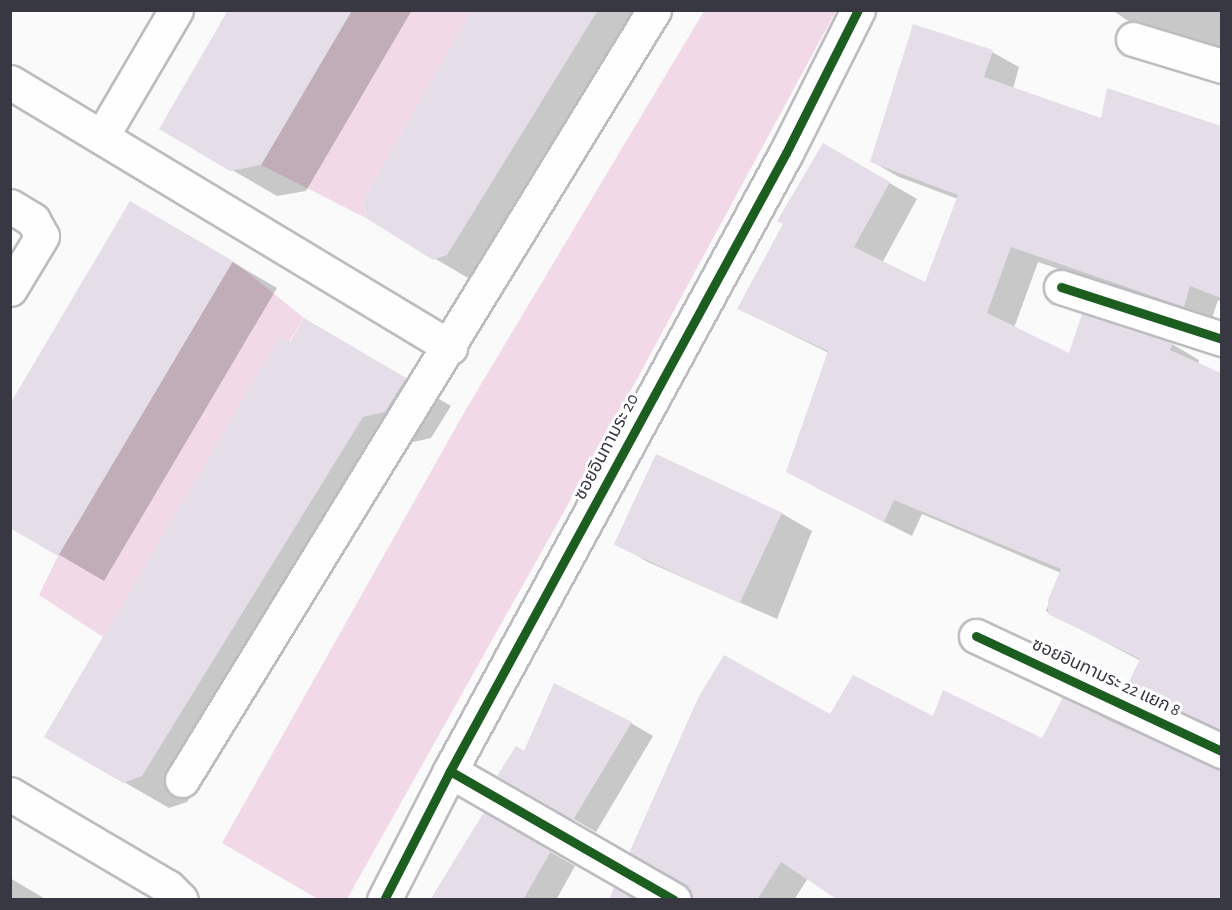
<!DOCTYPE html>
<html>
<head>
<meta charset="utf-8">
<style>
  body { margin:0 }
  #map { position:relative; width:1232px; height:910px; overflow:hidden; background:#fafafa; font-family:"Alegreya Sans","Noto Sans Thai",sans-serif }
  div>[style] { position:absolute }
  .green>* { inset:0; background:#f2d9e7 }
  .shadow>* { inset:0; background:#0003 }
  .building>* { inset:0; background:#e5dee8; transform-origin:0 0 }
  .roads { filter:drop-shadow(2px 0 #bcbcc1) drop-shadow(-2px 0 #bcbcc1) drop-shadow(0 2px #bcbcc1) drop-shadow(0 -2px #bcbcc1) }
  .minor>* { height:33px; margin:-16.5px; padding:0 16.5px; transform-origin:16.5px; border-radius:16.5px; background:#fefefe }
  .cycleway>* { height:9px; margin:-4.5px; padding:0 4.5px; transform-origin:4.5px; border-radius:4.5px; background:#1b5e20 }
  span { translate:-50% -50%; white-space:nowrap; text-align:center; line-height:1.15; -webkit-text-stroke:6px #fff; paint-order:stroke }
  .street-label { font-size:18px; color:#383843 }
  .frame { position:absolute; inset:0; border:12px solid #383843; pointer-events:none }
</style>
</head>
<body>
<div id="map">
  <div class="green">
    <div style="clip-path:polygon(352px 11px,472px 11px,363px 200px,366px 218px,261px 165px)"></div>
    <div style="clip-path:polygon(704px 11px,836px 11px,598px 451px,347px 899px,318px 899px,222px 843px,465px 411px)"></div>
    <div style="clip-path:polygon(233px 261px,304px 318px,103px 637px,39px 595px,58px 556px)"></div>
  </div>
  <div class="shadow">
    <div style="clip-path:polygon(230px 10px,412px 10px,306px 191px,277px 196px,161px 129px)"></div>
    <div style="clip-path:polygon(474px 10px,660px 10px,480px 285px,434px 258px)"></div>
    <div style="clip-path:polygon(1112px 10px,1222px 10px,1222px 52px,1137px 27px)"></div>
    <div style="clip-path:polygon(992px 52px,1019px 67px,1013px 89px,1102px 120px,1109px 90px,1222px 127px,1222px 302px,1218px 300px,1211px 321px,1038px 262px,1014px 328px,1070px 356px,1172px 344px,1199px 360px,1198px 364px,1222px 375px,1222px 732px,1129px 685px,1141px 661px,1046px 611px,1061px 573px,922px 514px,912px 536px,815px 487px,829px 353px,739px 309px,785px 224px,824px 145px,917px 199px,882px 263px,925px 284px,958px 199px,899px 177px,871px 161px)"></div>
    <div style="clip-path:polygon(131px 203px,277px 288px,104px 581px,10px 526px)"></div>
    <div style="clip-path:polygon(304px 320px,451px 406px,431px 438px,409px 443px,187px 802px,169px 808px,46px 737px)"></div>
    <div style="clip-path:polygon(781px 513px,812px 531px,777px 619px,648px 562px,617px 544px)"></div>
    <div style="clip-path:polygon(1064px 699px,1222px 771px,1222px 900px,842px 900px,808px 878px,794px 900px,742px 900px,831px 716px,934px 718px,1043px 740px)"></div>
    <div style="clip-path:polygon(631px 723px,653px 736px,596px 832px,499px 776px,524px 753px)"></div>
    <div style="clip-path:polygon(485px 814px,575px 866px,556px 900px,432px 900px)"></div>
    <div style="clip-path:polygon(10px 878px,47px 900px,10px 900px)"></div>
  </div>
  <div class="building">
    <div style="clip-path:polygon(228px 10px,352px 10px,261px 165px,230px 171px,159px 129px)"></div>
    <div style="clip-path:polygon(472px 10px,598px 10px,447px 255px,433px 260px,366px 218px,363px 200px)"></div>
    <div style="clip-path:polygon(913px 24px,993px 50px,984px 77px,1101px 118px,1107px 88px,1221px 126px,1221px 298px,1190px 286px,1184px 307px,1011px 247px,987px 313px,1069px 353px,1082px 314px,1173px 343px,1170px 350px,1221px 373px,1221px 730px,1127px 686px,1140px 659px,1048px 614px,1048px 600px,1061px 569px,894px 500px,884px 522px,786px 472px,828px 351px,737px 309px,783px 224px,777px 221px,823px 143px,890px 182px,854px 247px,925px 282px,958px 195px,870px 162px)"></div>
    <div style="clip-path:polygon(130px 201px,233px 261px,58px 556px,10px 528px,10px 404px)"></div>
    <div style="clip-path:polygon(304px 318px,406px 378px,385px 412px,363px 417px,142px 776px,123px 783px,44px 737px,280px 336px,290px 342px)"></div>
    <div style="left:656px;top:454px;width:139px;height:100px;rotate:25deg"></div>
    <div style="clip-path:polygon(724px 655px,830px 714px,853px 675px,933px 716px,943px 690px,1042px 738px,1063px 697px,1110px 721px,1221px 769px,1221px 900px,838px 900px,781px 862px,757px 900px,693px 900px,690px 890px,683px 884px,629px 853px,699px 696px)"></div>
    <div style="clip-path:polygon(554px 683px,632px 722px,573px 820px,497px 776px,516px 746px,524px 751px)"></div>
    <div style="clip-path:polygon(484px 812px,551px 851px,523px 900px,430px 900px)"></div>
    <div style="clip-path:polygon(614px 887px,636px 900px,609px 900px)"></div>
  </div>
  <div class="roads">
    <div class="minor">
      <div style="left:1133px;top:39px;width:93px;rotate:16.9deg"></div>
      <div style="left:10px;top:82px;width:514px;rotate:31.06deg"></div>
      <div style="left:102px;top:136px;width:146px;rotate:-59.6deg"></div>
      <div style="left:10px;top:206px;width:27px;rotate:31deg"></div>
      <div style="left:33px;top:220px;width:18px;rotate:61deg"></div>
      <div style="left:42px;top:236px;width:62px;rotate:121.1deg"></div>
      <div style="left:1061px;top:287px;width:169px;rotate:17.9deg"></div>
      <div style="left:976px;top:636px;width:272px;rotate:25.1deg"></div>
      <div style="left:450px;top:771px;width:258px;rotate:29.9deg"></div>
      <div style="left:182px;top:780px;width:903px;rotate:-58.49deg"></div>
      <div style="left:10px;top:794px;width:183px;rotate:30.5deg"></div>
      <div style="left:168px;top:887px;width:18px;rotate:45deg"></div>
      <div style="left:384px;top:900px;width:145px;rotate:-62.9deg"></div>
      <div style="left:450px;top:771px;width:703px;rotate:-61.47deg"></div>
      <div style="left:786px;top:153px;width:160px;rotate:-63.3deg"></div>
    </div>
  </div>
  <div class="cycleway">
    <div style="left:1061px;top:287px;width:169px;rotate:17.9deg"></div>
    <div style="left:976px;top:636px;width:272px;rotate:25.1deg"></div>
    <div style="left:450px;top:771px;width:258px;rotate:29.9deg"></div>
    <div style="left:384px;top:900px;width:145px;rotate:-62.9deg"></div>
    <div style="left:450px;top:771px;width:703px;rotate:-61.47deg"></div>
    <div style="left:786px;top:153px;width:160px;rotate:-63.3deg"></div>
  </div>
  <div class="street-label">
    <span style="left:607px;top:447px;rotate:-62deg">ซอยอินทามระ 20</span>
    <span style="left:1106px;top:678px;rotate:25deg">ซอยอินทามระ 22 แยก 8</span>
  </div>
  <div class="frame"></div>
</div>
</body>
</html>
